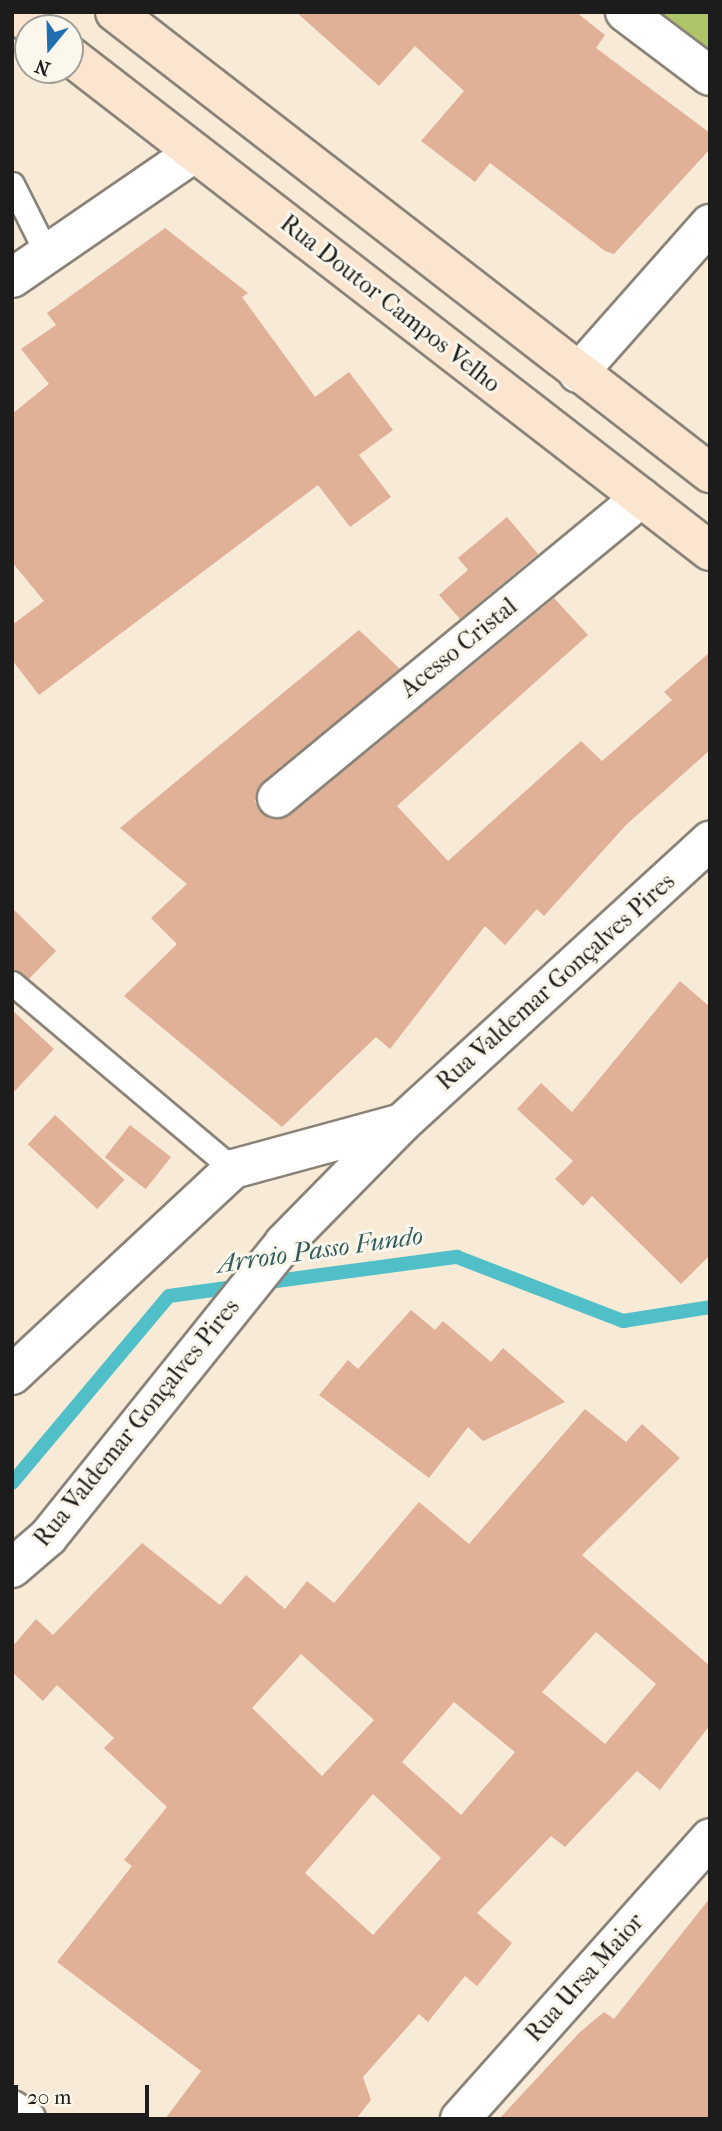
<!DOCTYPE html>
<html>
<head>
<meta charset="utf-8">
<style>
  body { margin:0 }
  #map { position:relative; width:722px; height:2131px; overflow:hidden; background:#f7ead6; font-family:"IM FELL French Canon",serif }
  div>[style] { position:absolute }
  .green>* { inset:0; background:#aec469 }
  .stream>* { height:14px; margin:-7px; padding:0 7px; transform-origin:7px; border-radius:7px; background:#51bfc7 }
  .building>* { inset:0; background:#e1b197; transform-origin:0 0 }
  .roads { filter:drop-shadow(2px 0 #8a8379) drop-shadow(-2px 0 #8a8379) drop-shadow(0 2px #8a8379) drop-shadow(0 -2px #8a8379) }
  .lane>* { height:23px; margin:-11.5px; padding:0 11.5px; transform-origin:11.5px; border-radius:11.5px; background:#fff }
  .street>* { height:38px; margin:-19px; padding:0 19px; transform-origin:19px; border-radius:19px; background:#fff }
  .secondary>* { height:38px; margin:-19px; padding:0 19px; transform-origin:19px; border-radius:19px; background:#fbe5cf }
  span { translate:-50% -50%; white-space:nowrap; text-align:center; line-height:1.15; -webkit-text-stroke:6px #fbf7ec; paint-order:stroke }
  .street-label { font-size:24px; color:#1c1c1c }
  .water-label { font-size:26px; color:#315d60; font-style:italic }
  .frame { position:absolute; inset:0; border:14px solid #1c1c1c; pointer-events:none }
  .north { position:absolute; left:14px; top:14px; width:70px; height:70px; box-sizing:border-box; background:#fbf7ec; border:2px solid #a29f99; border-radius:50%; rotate:199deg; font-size:19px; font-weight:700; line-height:28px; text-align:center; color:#1c1c1c }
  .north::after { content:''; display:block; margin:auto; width:24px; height:32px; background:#1f6fb2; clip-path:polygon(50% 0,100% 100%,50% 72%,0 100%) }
  .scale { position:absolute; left:14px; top:2085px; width:135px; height:32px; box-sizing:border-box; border:4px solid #1c1c1c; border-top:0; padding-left:9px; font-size:21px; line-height:24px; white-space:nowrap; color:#1c1c1c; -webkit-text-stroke:5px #fbf7ec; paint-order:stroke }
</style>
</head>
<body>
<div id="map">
  <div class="green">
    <div style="clip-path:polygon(657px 12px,710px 12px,710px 52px)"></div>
  </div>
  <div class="stream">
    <div style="left:261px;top:1283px;width:198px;rotate:-7.6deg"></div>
    <div style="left:457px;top:1257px;width:178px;rotate:21.1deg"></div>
    <div style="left:623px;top:1321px;width:88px;rotate:-9.1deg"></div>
    <div style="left:12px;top:1483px;width:244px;rotate:-50deg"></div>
    <div style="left:169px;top:1296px;width:73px;rotate:-7.9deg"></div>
  </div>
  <div class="building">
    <div style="clip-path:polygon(296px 12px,576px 12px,605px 35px,596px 48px,710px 133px,710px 149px,614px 254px,605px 251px,490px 163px,475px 182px,421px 141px,464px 91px,415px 46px,379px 86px)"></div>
    <div style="clip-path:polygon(165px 228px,248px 293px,242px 297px,315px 397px,349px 372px,393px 430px,359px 455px,391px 497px,350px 527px,318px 485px,39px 695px,12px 660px,12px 625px,44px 601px,12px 562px,12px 414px,49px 384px,21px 349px,56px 325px,47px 313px)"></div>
    <div style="clip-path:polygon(507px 517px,538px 554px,460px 619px,439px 595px,468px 570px,458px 558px)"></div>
    <div style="clip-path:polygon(554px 598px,588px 635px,397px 806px,448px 861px,581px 741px,602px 761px,672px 700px,664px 692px,710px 652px,710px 750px,626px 825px,544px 916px,537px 909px,505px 945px,485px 926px,390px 1049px,376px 1037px,282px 1127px,124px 996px,177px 944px,151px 918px,187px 884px,120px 828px,359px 630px,400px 669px,263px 782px,255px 801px,260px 811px,270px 819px,290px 815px)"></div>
    <div style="clip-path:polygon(12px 908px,56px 951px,29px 979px,12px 969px)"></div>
    <div style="clip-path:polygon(680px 981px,710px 1007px,710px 1255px,681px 1284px,592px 1196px,583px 1206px,555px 1179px,573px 1161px,517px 1109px,541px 1083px,572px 1112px)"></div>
    <div style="clip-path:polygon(12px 1010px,54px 1049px,12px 1094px)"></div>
    <div style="left:55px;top:1115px;width:95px;height:40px;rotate:43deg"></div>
    <div style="left:130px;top:1125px;width:52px;height:41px;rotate:38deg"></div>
    <div style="clip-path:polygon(411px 1310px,435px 1330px,443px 1321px,491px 1362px,503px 1348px,565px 1402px,483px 1441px,468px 1427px,429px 1478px,319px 1395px,348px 1360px,358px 1369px)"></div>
    <div style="clip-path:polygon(evenodd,585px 1409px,626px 1442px,642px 1424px,680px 1458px,582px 1555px,710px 1666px,710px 1725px,660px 1790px,637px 1771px,565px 1847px,551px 1836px,477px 1913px,512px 1943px,477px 1986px,465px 1976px,428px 2022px,419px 2014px,363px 2077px,371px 2100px,356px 2119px,165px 2119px,201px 2071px,57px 1962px,132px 1866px,124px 1860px,167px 1807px,104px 1748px,114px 1738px,57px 1685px,43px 1701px,12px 1672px,12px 1647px,36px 1619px,53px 1635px,142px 1543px,220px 1605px,246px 1575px,285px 1609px,307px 1581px,334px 1603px,419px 1502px,469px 1544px,585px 1409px,596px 1632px,656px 1684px,605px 1744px,542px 1692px,596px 1632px,585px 1409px,301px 1654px,374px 1720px,322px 1776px,252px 1708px,301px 1654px,585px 1409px,454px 1702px,515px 1752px,461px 1815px,402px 1762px,454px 1702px,585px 1409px,373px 1794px,441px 1858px,373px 1935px,305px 1873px,373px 1794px)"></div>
    <div style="clip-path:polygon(710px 1898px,710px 2119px,499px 2119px,580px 2032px,604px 2012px,614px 2019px)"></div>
  </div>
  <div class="roads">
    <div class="lane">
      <div style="left:12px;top:184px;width:78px;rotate:63.4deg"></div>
      <div style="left:12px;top:983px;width:289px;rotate:40.1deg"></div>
    </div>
    <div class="street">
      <div style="left:625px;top:12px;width:106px;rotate:37deg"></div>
      <div style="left:12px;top:278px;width:221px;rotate:-34.5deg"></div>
      <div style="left:578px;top:373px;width:199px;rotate:-48.5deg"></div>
      <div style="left:277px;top:798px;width:472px;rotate:-39.5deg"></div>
      <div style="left:12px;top:1375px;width:302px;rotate:-43deg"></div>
      <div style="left:233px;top:1169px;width:172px;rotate:-15.2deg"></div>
      <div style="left:12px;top:1568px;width:48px;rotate:-40.7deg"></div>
      <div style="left:48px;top:1537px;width:377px;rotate:-51.2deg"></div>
      <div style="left:284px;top:1243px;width:168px;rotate:-45.5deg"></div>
      <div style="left:402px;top:1123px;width:418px;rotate:-42.5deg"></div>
      <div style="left:12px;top:2110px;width:17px;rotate:33deg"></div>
      <div style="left:460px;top:2119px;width:376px;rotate:-48.3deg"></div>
    </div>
    <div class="secondary">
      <div style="left:15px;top:12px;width:26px;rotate:39deg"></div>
      <div style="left:115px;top:12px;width:753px;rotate:37.77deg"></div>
      <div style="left:70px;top:56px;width:809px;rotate:37.72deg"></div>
    </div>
  </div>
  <div class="street-label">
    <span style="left:390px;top:304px;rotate:38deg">Rua Doutor Campos Velho</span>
    <span style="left:459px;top:648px;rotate:-39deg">Acesso Cristal</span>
    <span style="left:556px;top:982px;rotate:-42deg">Rua Valdemar Gonçalves Pires</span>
    <span style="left:137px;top:1423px;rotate:-51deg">Rua Valdemar Gonçalves Pires</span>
    <span style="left:585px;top:1978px;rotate:-48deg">Rua Ursa Maior</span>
  </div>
  <div class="water-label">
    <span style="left:320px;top:1250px;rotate:-8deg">Arroio Passo Fundo</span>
  </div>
  <div class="frame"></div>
  <div class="north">N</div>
  <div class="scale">20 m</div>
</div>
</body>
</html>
